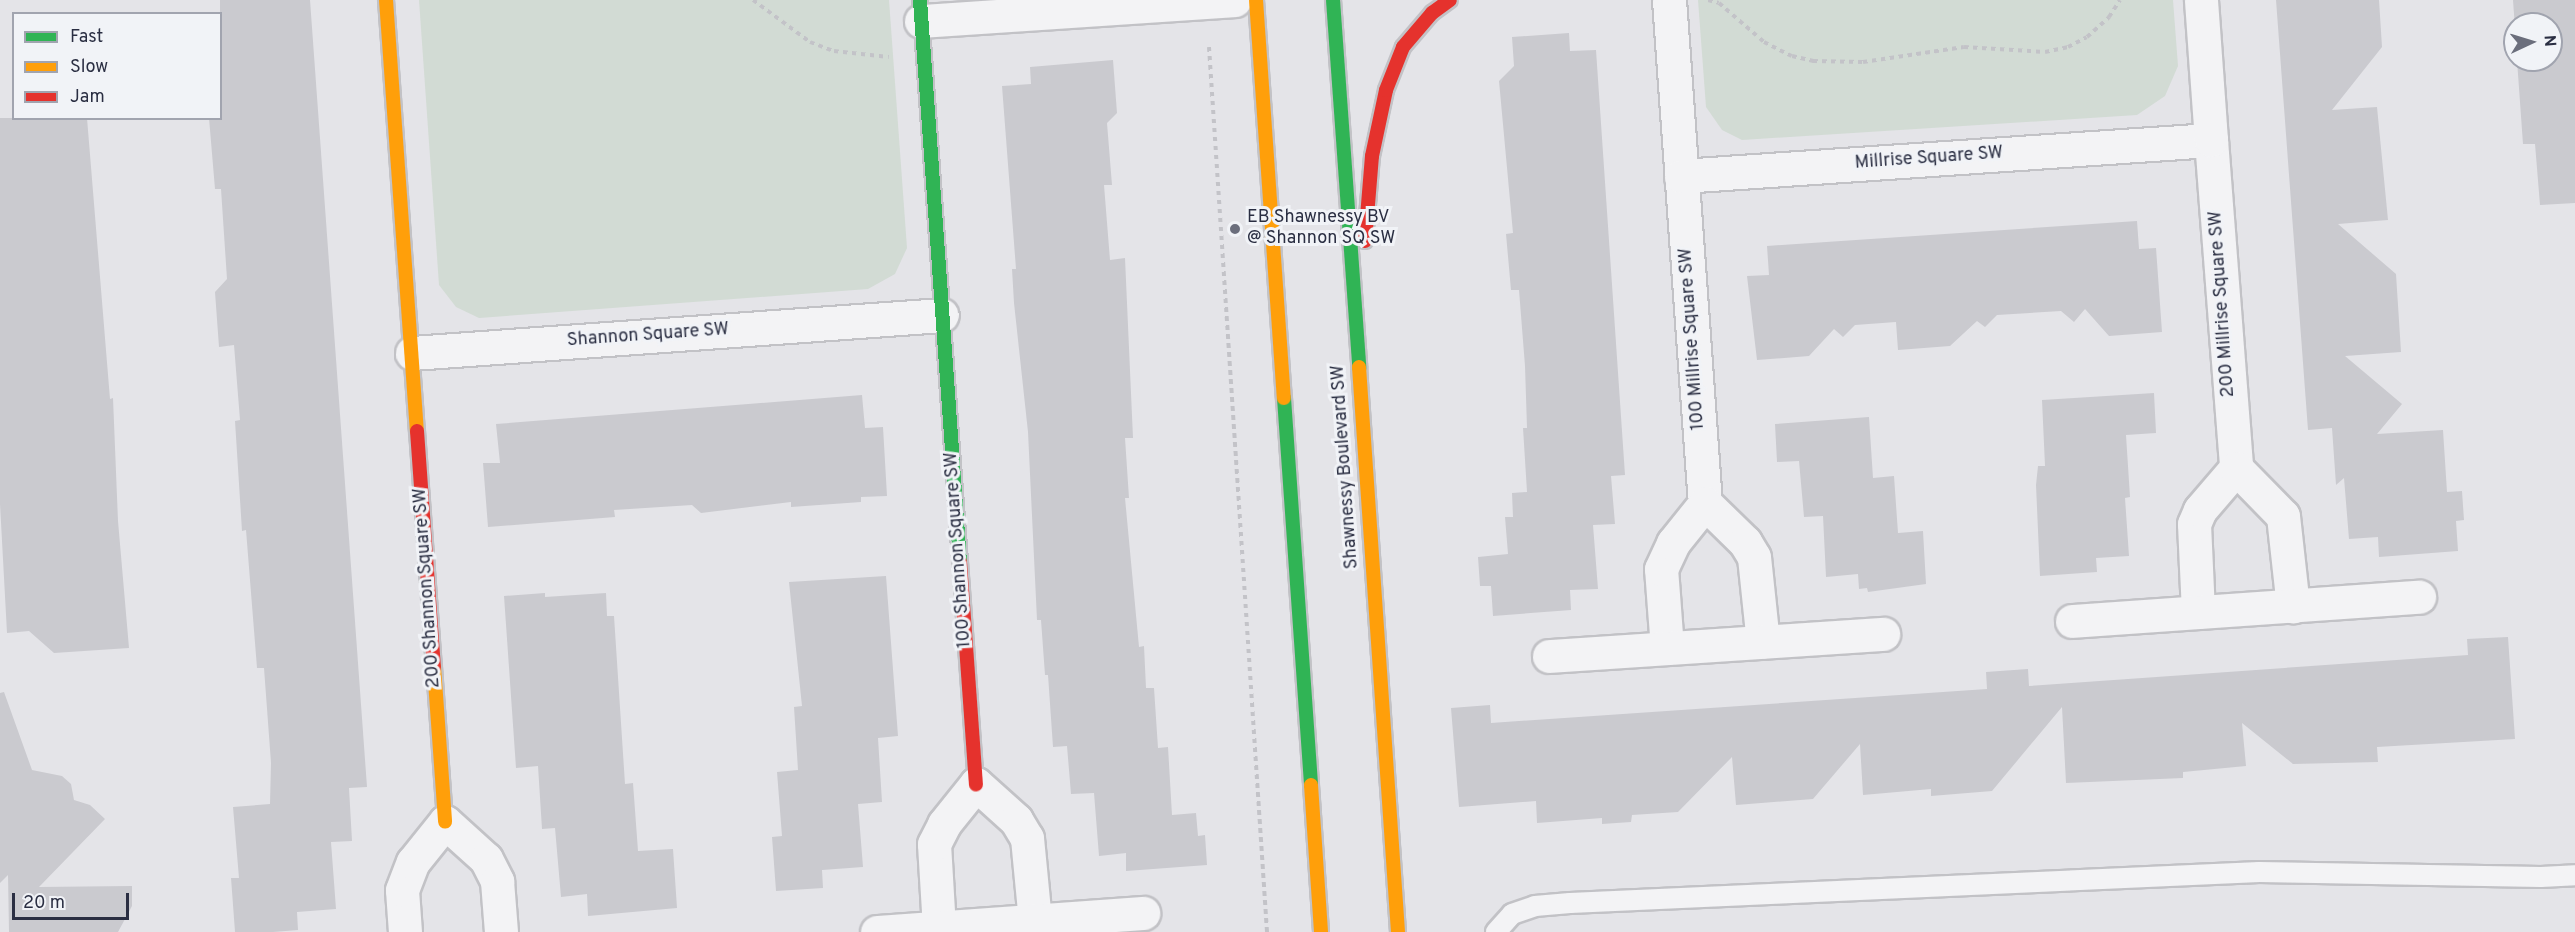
<!DOCTYPE html>
<html>
<head>
<meta charset="utf-8">
<style>
  body { margin:0 }
  #map { position:relative; width:2575px; height:932px; overflow:hidden; background:#e4e4e8; font-family:Overpass,sans-serif }
  div>[style] { position:absolute }
  .green>* { inset:0; background:#d2dbd4 }
  .building>* { inset:0; background:#cacacf }
  .path>* { height:4px; margin-top:-2px; transform-origin:0; background:repeating-linear-gradient(90deg,#c3c3c8 0 4.5px,transparent 0 9px) }
  .roads { filter:drop-shadow(2px 0 #c2c2c6) drop-shadow(-2px 0 #c2c2c6) drop-shadow(0 2px #c2c2c6) drop-shadow(0 -2px #c2c2c6) }
  .lane>* { height:20px; margin:-10px; padding:0 10px; transform-origin:10px; border-radius:10px; background:#f3f3f5 }
  .street>* { height:33px; margin:-16.5px; padding:0 16.5px; transform-origin:16.5px; border-radius:16.5px; background:#f3f3f5 }
  .fast>* { height:14px; margin:-7px; padding:0 7px; transform-origin:7px; border-radius:7px; background:#30b455 }
  .slow>* { height:14px; margin:-7px; padding:0 7px; transform-origin:7px; border-radius:7px; background:#ff9f0a }
  .jam>* { height:14px; margin:-7px; padding:0 7px; transform-origin:7px; border-radius:7px; background:#e5322d }
  .dots>* { width:16px; height:16px; translate:-50% -50%; box-sizing:border-box; border:3px solid #f1f3f7; border-radius:50% }
  span { translate:-50% -50%; white-space:nowrap; text-align:center; line-height:1.15; -webkit-text-stroke:6px #f1f3f7; paint-order:stroke }
  .street-label { font-size:18px; color:#2a2e42 }
  .poi-label { font-size:18px; color:#2a2e42 }
  .left { translate:0 -50%; text-align:left }
  .legend { position:absolute; left:12px; top:12px; width:210px; height:108px; box-sizing:border-box; background:#f1f3f7; border:2px solid #a1a4af; margin:0; padding:8px 10px; list-style:none; font-size:18px; color:#2a2e42 }
  .legend li { display:flex; align-items:center; gap:12px; height:30px }
  .legend b { width:30px; border:2px solid #a1a4af }
  .north { position:absolute; left:2503px; top:12px; width:60px; height:60px; box-sizing:border-box; background:#f1f3f7; border:2px solid #a1a4af; border-radius:50%; rotate:86deg; font-size:16px; font-weight:700; line-height:24px; text-align:center; color:#2a2e42 }
  .north::after { content:''; display:block; margin:auto; width:21px; height:27px; background:#6b6e7c; clip-path:polygon(50% 0,100% 100%,50% 72%,0 100%) }
  .scale { position:absolute; left:12px; top:893px; width:117px; height:27px; box-sizing:border-box; border:3px solid #2a2e42; border-top:0; padding-left:8px; font-size:18px; line-height:21px; white-space:nowrap; color:#2a2e42; -webkit-text-stroke:4px #f1f3f7; paint-order:stroke }
</style>
</head>
<body>
<div id="map">
  <div class="green">
    <div style="clip-path:polygon(419px 0,889px 0,907px 248px,895px 274px,868px 289px,479px 318px,456px 307px,439px 285px)"></div>
    <div style="clip-path:polygon(1698px 0,2173px 0,2178px 66px,2165px 96px,2137px 115px,1742px 140px,1722px 130px,1706px 107px)"></div>
  </div>
  <div class="building">
    <div style="clip-path:polygon(220px 0,310px 0,367px 787px,349px 788px,352px 841px,331px 842px,336px 909px,297px 912px,298px 930px,273px 932px,235px 932px,231px 878px,239px 878px,233px 807px,270px 804px,271px 763px,264px 668px,257px 668px,246px 530px,242px 531px,235px 421px,240px 420px,234px 345px,219px 347px,215px 292px,227px 279px,221px 189px,215px 189px,209px 118px,220px 118px)"></div>
    <div style="clip-path:polygon(2276px 0,2379px 0,2382px 47px,2332px 110px,2377px 107px,2388px 220px,2338px 224px,2396px 274px,2401px 352px,2345px 356px,2402px 404px,2377px 434px,2443px 430px,2447px 492px,2462px 491px,2464px 520px,2456px 521px,2458px 551px,2379px 557px,2378px 537px,2349px 539px,2344px 478px,2336px 485px,2332px 428px,2308px 430px)"></div>
    <div style="clip-path:polygon(2513px 0,2575px 0,2575px 203px,2540px 205px,2535px 144px,2523px 144px,2517px 60px,2551px 60px,2551px 24px,2515px 24px,2515px 28px)"></div>
    <div style="clip-path:polygon(1569px 33px,1570px 51px,1596px 50px,1625px 475px,1611px 476px,1615px 524px,1593px 525px,1598px 589px,1570px 590px,1571px 610px,1493px 616px,1491px 586px,1480px 586px,1478px 557px,1508px 554px,1505px 517px,1513px 517px,1512px 493px,1527px 492px,1523px 428px,1527px 428px,1525px 366px,1519px 290px,1511px 290px,1506px 234px,1513px 233px,1499px 81px,1514px 66px,1512px 37px)"></div>
    <div style="clip-path:polygon(1113px 60px,1117px 113px,1107px 123px,1112px 185px,1104px 185px,1110px 260px,1125px 258px,1133px 438px,1125px 438px,1129px 498px,1125px 498px,1139px 647px,1144px 646px,1146px 688px,1154px 688px,1158px 748px,1168px 747px,1172px 815px,1196px 813px,1198px 836px,1205px 835px,1207px 865px,1126px 871px,1126px 853px,1099px 856px,1094px 793px,1071px 794px,1067px 746px,1053px 747px,1048px 675px,1045px 675px,1041px 620px,1037px 620px,1028px 432px,1014px 303px,1012px 269px,1016px 269px,1002px 86px,1031px 84px,1030px 67px)"></div>
    <div style="clip-path:polygon(0 118px,87px 118px,110px 399px,113px 398px,118px 521px,129px 648px,54px 653px,29px 631px,7px 633px,0 504px)"></div>
    <div style="clip-path:polygon(2137px 221px,2139px 249px,2156px 248px,2162px 332px,2109px 336px,2085px 309px,2074px 322px,2061px 311px,1997px 315px,1985px 327px,1977px 321px,1950px 346px,1898px 350px,1896px 322px,1855px 325px,1843px 337px,1834px 329px,1809px 356px,1757px 360px,1747px 276px,1769px 275px,1767px 246px)"></div>
    <div style="clip-path:polygon(2154px 393px,2156px 433px,2126px 435px,2130px 497px,2125px 498px,2129px 556px,2096px 558px,2097px 572px,2040px 576px,2036px 485px,2038px 466px,2045px 466px,2042px 400px)"></div>
    <div style="clip-path:polygon(862px 395px,865px 428px,883px 427px,887px 496px,861px 497px,861px 502px,791px 507px,791px 502px,701px 513px,692px 505px,614px 510px,615px 517px,488px 527px,483px 463px,500px 463px,496px 424px)"></div>
    <div style="clip-path:polygon(1869px 417px,1873px 478px,1894px 476px,1898px 533px,1923px 531px,1926px 584px,1868px 592px,1867px 588px,1859px 589px,1858px 574px,1826px 577px,1823px 516px,1804px 517px,1799px 461px,1777px 462px,1775px 424px)"></div>
    <div style="clip-path:polygon(886px 576px,898px 736px,878px 738px,882px 802px,858px 804px,863px 867px,822px 870px,823px 888px,776px 891px,772px 837px,782px 836px,777px 772px,798px 770px,794px 707px,802px 706px,789px 582px)"></div>
    <div style="clip-path:polygon(545px 593px,545px 597px,606px 593px,607px 616px,614px 616px,625px 784px,633px 783px,638px 851px,673px 849px,677px 908px,588px 916px,587px 894px,561px 897px,555px 828px,542px 829px,538px 766px,516px 768px,504px 596px)"></div>
    <div style="clip-path:polygon(2508px 637px,2515px 739px,2377px 747px,2378px 762px,2293px 764px,2242px 723px,2246px 766px,2183px 772px,2183px 778px,2066px 783px,2062px 707px,1992px 791px,1931px 796px,1931px 789px,1863px 795px,1860px 744px,1813px 799px,1736px 805px,1732px 757px,1678px 812px,1632px 815px,1631px 822px,1602px 824px,1602px 818px,1537px 823px,1536px 801px,1459px 807px,1451px 708px,1490px 705px,1491px 723px,1987px 689px,1986px 672px,2028px 669px,2029px 686px,2468px 655px,2467px 639px)"></div>
    <div style="clip-path:polygon(4px 692px,32px 770px,62px 776px,71px 784px,74px 800px,90px 805px,105px 819px,39px 887px,132px 886px,132px 906px,118px 932px,9px 932px,8px 875px,0 883px,0 693px)"></div>
  </div>
  <div class="path">
    <div style="left:753px;top:0;width:71px;rotate:36.4deg"></div>
    <div style="left:810px;top:42px;width:26px;rotate:21deg"></div>
    <div style="left:834px;top:51px;width:55px;rotate:6.2deg"></div>
    <div style="left:1708px;top:0;width:11px;rotate:15deg"></div>
    <div style="left:1719px;top:3px;width:60px;rotate:40.9deg"></div>
    <div style="left:1764px;top:42px;width:31px;rotate:27deg"></div>
    <div style="left:1792px;top:56px;width:22px;rotate:13deg"></div>
    <div style="left:1813px;top:61px;width:50px;rotate:1.1deg"></div>
    <div style="left:1863px;top:62px;width:102px;rotate:-8.4deg"></div>
    <div style="left:1964px;top:47px;width:81px;rotate:3.5deg"></div>
    <div style="left:2045px;top:52px;width:24px;rotate:-12deg"></div>
    <div style="left:2068px;top:47px;width:21px;rotate:-28deg"></div>
    <div style="left:2087px;top:37px;width:30px;rotate:-42deg"></div>
    <div style="left:2109px;top:17px;width:20px;rotate:-57deg"></div>
    <div style="left:1209px;top:47px;width:887px;rotate:86.25deg"></div>
  </div>
  <div class="roads">
    <div class="lane">
      <div style="left:1496px;top:932px;width:24px;rotate:-48deg"></div>
      <div style="left:1512px;top:914px;width:24px;rotate:-19deg"></div>
      <div style="left:1535px;top:906px;width:35px;rotate:-5deg"></div>
      <div style="left:1570px;top:903px;width:690px;rotate:-2.58deg"></div>
      <div style="left:2259px;top:872px;width:282px;rotate:1deg"></div>
      <div style="left:2541px;top:877px;width:34px;rotate:-3deg"></div>
    </div>
    <div class="street">
      <div style="left:1669px;top:0;width:504px;rotate:85.91deg"></div>
      <div style="left:921px;top:21px;width:314px;rotate:-3.8deg"></div>
      <div style="left:2211px;top:140px;width:329px;rotate:85.6deg"></div>
      <div style="left:1681px;top:176px;width:531px;rotate:-3.89deg"></div>
      <div style="left:2211px;top:140px;width:140px;rotate:-94.1deg"></div>
      <div style="left:412px;top:353px;width:531px;rotate:-4.1deg"></div>
      <div style="left:2198px;top:612px;width:88px;rotate:-92.6deg"></div>
      <div style="left:2194px;top:524px;width:15px;rotate:-67deg"></div>
      <div style="left:2200px;top:510px;width:55px;rotate:-49.4deg"></div>
      <div style="left:2236px;top:468px;width:67px;rotate:45.6deg"></div>
      <div style="left:2283px;top:516px;width:91px;rotate:83.7deg"></div>
      <div style="left:2072px;top:621px;width:348px;rotate:-4deg"></div>
      <div style="left:1667px;top:648px;width:79px;rotate:-94.3deg"></div>
      <div style="left:1661px;top:569px;width:29px;rotate:-65deg"></div>
      <div style="left:1673px;top:543px;width:51px;rotate:-51.3deg"></div>
      <div style="left:1705px;top:503px;width:56px;rotate:44.3deg"></div>
      <div style="left:1745px;top:542px;width:17px;rotate:59deg"></div>
      <div style="left:1754px;top:557px;width:85px;rotate:84deg"></div>
      <div style="left:1549px;top:656px;width:335px;rotate:-3.8deg"></div>
      <div style="left:939px;top:928px;width:84px;rotate:-93.4deg"></div>
      <div style="left:934px;top:844px;width:22px;rotate:-63deg"></div>
      <div style="left:944px;top:824px;width:51px;rotate:-51.3deg"></div>
      <div style="left:976px;top:784px;width:54px;rotate:42deg"></div>
      <div style="left:1016px;top:820px;width:21px;rotate:59deg"></div>
      <div style="left:1027px;top:838px;width:83px;rotate:84.5deg"></div>
      <div style="left:405px;top:932px;width:42px;rotate:-94.1deg"></div>
      <div style="left:402px;top:890px;width:30px;rotate:-69deg"></div>
      <div style="left:413px;top:862px;width:51px;rotate:-51.3deg"></div>
      <div style="left:445px;top:822px;width:55px;rotate:42.1deg"></div>
      <div style="left:486px;top:859px;width:25px;rotate:63deg"></div>
      <div style="left:497px;top:881px;width:51px;rotate:85.5deg"></div>
      <div style="left:877px;top:932px;width:267px;rotate:-4.1deg"></div>
    </div>
    <div class="fast">
      <div style="left:920px;top:0;width:563px;rotate:85.93deg"></div>
      <div style="left:1333px;top:0;width:368px;rotate:85.9deg"></div>
      <div style="left:1284px;top:398px;width:388px;rotate:86deg"></div>
    </div>
    <div class="slow">
      <div style="left:386px;top:0;width:432px;rotate:85.9deg"></div>
      <div style="left:1256px;top:0;width:399px;rotate:86deg"></div>
      <div style="left:1359px;top:367px;width:566px;rotate:86.05deg"></div>
      <div style="left:434px;top:667px;width:155px;rotate:85.9deg"></div>
      <div style="left:1311px;top:785px;width:147px;rotate:86.1deg"></div>
    </div>
    <div class="jam">
      <div style="left:1365px;top:241px;width:85px;rotate:-85.3deg"></div>
      <div style="left:1372px;top:156px;width:67px;rotate:-78deg"></div>
      <div style="left:1386px;top:90px;width:46px;rotate:-68.4deg"></div>
      <div style="left:1403px;top:47px;width:45px;rotate:-49.5deg"></div>
      <div style="left:1432px;top:13px;width:22px;rotate:-36deg"></div>
      <div style="left:417px;top:431px;width:237px;rotate:85.9deg"></div>
      <div style="left:960px;top:562px;width:223px;rotate:85.9deg"></div>
    </div>
  </div>
  <div class="dots">
    <div style="left:1235px;top:229px;background:#6b6e7c"></div>
  </div>
  <div class="street-label">
    <span style="left:1929px;top:159px;rotate:-4deg">Millrise Square SW</span>
    <span style="left:2223px;top:304px;rotate:-94deg">200 Millrise Square SW</span>
    <span style="left:648px;top:336px;rotate:-4deg">Shannon Square SW</span>
    <span style="left:1693px;top:339px;rotate:-94deg">100 Millrise Square SW</span>
    <span style="left:1346px;top:467px;rotate:-94deg">Shawnessy Boulevard SW</span>
    <span style="left:959px;top:550px;rotate:-94deg">100 Shannon Square SW</span>
    <span style="left:428px;top:588px;rotate:-94deg">200 Shannon Square SW</span>
  </div>
  <div class="poi-label">
    <span class="left" style="left:1247px;top:229px">EB Shawnessy BV<br>@ Shannon SQ SW</span>
  </div>
  <ul class="legend">
  <li><b style="height:8px;background:#30b455"></b>Fast</li>
  <li><b style="height:8px;background:#ff9f0a"></b>Slow</li>
  <li><b style="height:8px;background:#e5322d"></b>Jam</li>
  </ul>
  <div class="north">N</div>
  <div class="scale">20 m</div>
</div>
</body>
</html>
